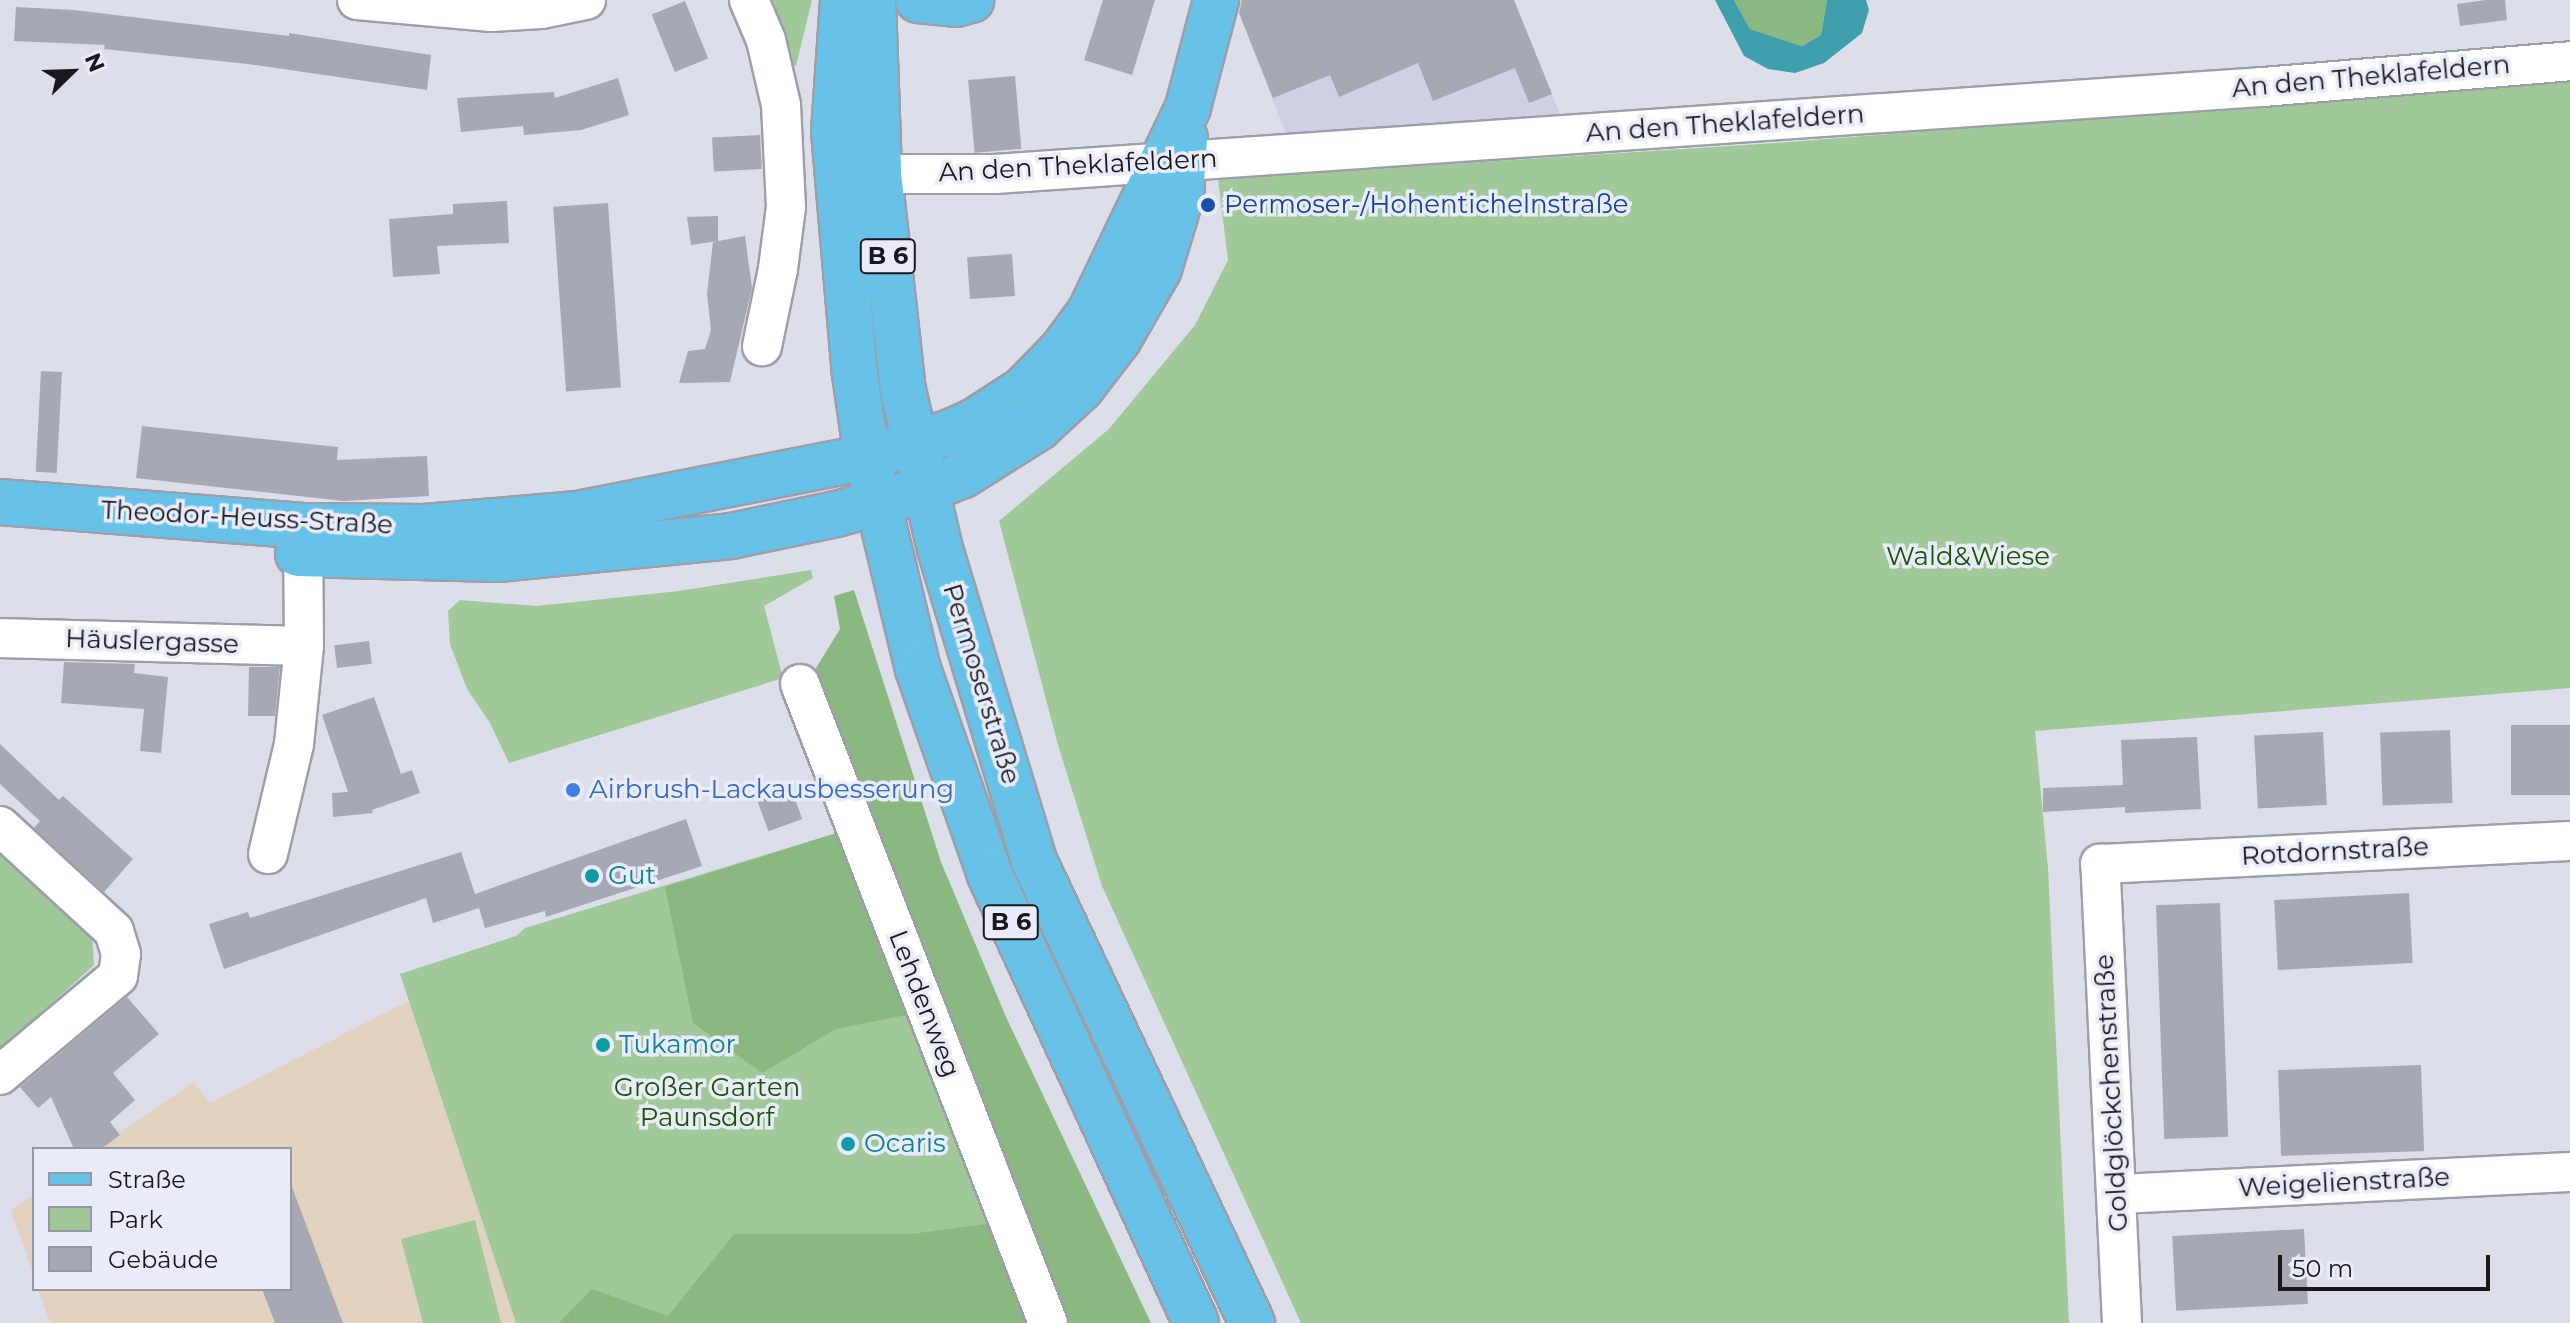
<!DOCTYPE html>
<html>
<head>
<meta charset="utf-8">
<style>
  body { margin:0 }
  #map { position:relative; width:2570px; height:1323px; overflow:hidden; background:#dcdeea; font-family:Montserrat,sans-serif }
  div>[style] { position:absolute }
  .built>* { inset:0; background:#ced1e4 }
  .education>* { inset:0; background:#e2d3c0 }
  .green>* { inset:0; background:#a1c898 }
  .forest>* { inset:0; background:#8bb881 }
  .water>* { inset:0; background:#3f9fad }
  .building>* { inset:0; background:#a6a9b4; transform-origin:0 0 }
  .roads { filter:drop-shadow(2px 0 #9c9ea9) drop-shadow(-2px 0 #9c9ea9) drop-shadow(0 2px #9c9ea9) drop-shadow(0 -2px #9c9ea9) }
  .minor>* { height:38px; margin:-19px; padding:0 19px; transform-origin:19px; border-radius:19px; background:#fff }
  .major>* { height:44px; margin:-22px; padding:0 22px; transform-origin:22px; border-radius:22px; background:#68c2e8 }
  .dots>* { width:22px; height:22px; translate:-50% -50%; box-sizing:border-box; border:4px solid #e9ecf8; border-radius:50% }
  span { translate:-50% -50%; white-space:nowrap; text-align:center; line-height:1.15; -webkit-text-stroke:7px #e9ecf8; paint-order:stroke }
  .shield-label span { padding:2px 6px; background:#e9ecf8; border:2px solid; border-radius:6px; -webkit-text-stroke-width:0 }
  .shield-label { font-size:24px; color:#18191d; font-weight:700 }
  .street-label { font-size:26px; color:#18191d }
  .transit-label { font-size:26px; color:#164399 }
  .left { translate:0 -50%; text-align:left }
  .park-label { font-size:26px; color:#185306 }
  .shop-label { font-size:26px; color:#366cbe }
  .culture-label { font-size:26px; color:#0d838f }
  .legend { position:absolute; left:32px; top:1147px; width:260px; height:144px; box-sizing:border-box; background:#e9ecf8; border:2px solid #9598a0; margin:0; padding:10px 14px; list-style:none; font-size:24px; color:#18191d }
  .legend li { display:flex; align-items:center; gap:16px; height:40px }
  .legend b { width:40px; border:2px solid #9598a0 }
  .north { position:absolute; left:32px; top:32px; width:80px; height:80px; -webkit-text-stroke:6px #e9ecf8; paint-order:stroke; rotate:67deg; font-size:22px; font-weight:700; line-height:32px; text-align:center; color:#18191d }
  .north::after { content:''; display:block; margin:auto; width:28px; height:36px; background:#18191d; clip-path:polygon(50% 0,100% 100%,50% 72%,0 100%) }
  .scale { position:absolute; left:2278px; top:1255px; width:212px; height:36px; box-sizing:border-box; border:4px solid #18191d; border-top:0; padding-left:10px; font-size:24px; line-height:28px; white-space:nowrap; color:#18191d; -webkit-text-stroke:6px #e9ecf8; paint-order:stroke }
</style>
</head>
<body>
<div id="map">
  <div class="built">
    <div style="clip-path:polygon(1242px 0,1514px 0,1562px 119px,1287px 137px,1239px 13px)"></div>
  </div>
  <div class="education">
    <div style="clip-path:polygon(410px 1000px,516px 1323px,50px 1323px,38px 1289px,290px 1289px,290px 1149px,97px 1149px,193px 1082px,210px 1103px)"></div>
    <div style="clip-path:polygon(34px 1194px,34px 1276px,11px 1210px)"></div>
  </div>
  <div class="green">
    <div style="clip-path:polygon(757px 0,812px 0,796px 66px,780px 64px)"></div>
    <div style="clip-path:polygon(2570px 80px,2570px 688px,2035px 731px,2048px 868px,2069px 1323px,1301px 1323px,1102px 886px,1058px 745px,999px 521px,1109px 429px,1195px 325px,1228px 260px,1218px 179px,1790px 142px)"></div>
    <div style="clip-path:polygon(811px 570px,813px 578px,764px 606px,783px 678px,509px 763px,490px 723px,467px 689px,450px 644px,448px 611px,460px 600px,537px 606px,679px 591px)"></div>
    <div style="clip-path:polygon(840px 832px,1031px 1323px,516px 1323px,400px 974px,516px 936px,525px 928px)"></div>
    <div style="clip-path:polygon(0 841px,92px 933px,94px 965px,0 1050px)"></div>
    <div style="clip-path:polygon(475px 1220px,501px 1323px,423px 1323px,401px 1239px)"></div>
  </div>
  <div class="forest">
    <div style="clip-path:polygon(1734px 0,1827px 0,1821px 35px,1802px 46px,1750px 29px)"></div>
    <div style="clip-path:polygon(854px 590px,941px 862px,1006px 1017px,1151px 1323px,1063px 1323px,832px 734px,816px 668px,840px 629px,834px 596px)"></div>
    <div style="clip-path:polygon(840px 832px,911px 1014px,836px 1029px,762px 1073px,693px 1023px,665px 887px)"></div>
    <div style="clip-path:polygon(993px 1223px,1031px 1323px,559px 1323px,592px 1289px,668px 1316px,734px 1234px,911px 1234px)"></div>
  </div>
  <div class="water">
    <div style="clip-path:polygon(1715px 0,1734px 0,1750px 29px,1802px 46px,1821px 35px,1827px 0,1866px 0,1869px 10px,1862px 33px,1824px 63px,1795px 73px,1768px 69px,1744px 56px)"></div>
  </div>
  <div class="building">
    <div style="clip-path:polygon(1103px 0,1155px 0,1132px 75px,1084px 60px)"></div>
    <div style="clip-path:polygon(1242px 0,1514px 0,1552px 94px,1529px 103px,1515px 68px,1433px 101px,1418px 63px,1339px 97px,1330px 75px,1273px 98px,1239px 13px)"></div>
    <div style="clip-path:polygon(2486px 0,2505px 0,2507px 20px,2460px 26px,2457px 4px)"></div>
    <div style="left:685px;top:1px;width:62px;height:36px;rotate:68deg"></div>
    <div style="clip-path:polygon(16px 7px,74px 10px,289px 36px,289px 33px,431px 55px,427px 90px,248px 64px,104px 49px,105px 45px,14px 41px)"></div>
    <div style="left:1015px;top:76px;width:73px;height:47px;rotate:85deg"></div>
    <div style="clip-path:polygon(618px 78px,629px 115px,581px 130px,524px 135px,523px 126px,461px 132px,457px 98px,554px 92px,555px 98px)"></div>
    <div style="left:760px;top:135px;width:34px;height:48px;rotate:87deg"></div>
    <div style="clip-path:polygon(507px 201px,509px 243px,437px 246px,440px 274px,393px 277px,389px 219px,453px 214px,453px 204px)"></div>
    <div style="left:608px;top:203px;width:185px;height:55px;rotate:86deg"></div>
    <div style="clip-path:polygon(718px 216px,718px 241px,691px 245px,687px 217px)"></div>
    <div style="clip-path:polygon(745px 236px,752px 288px,730px 382px,679px 383px,688px 351px,705px 349px,711px 330px,707px 294px,713px 242px)"></div>
    <div style="left:1012px;top:254px;width:42px;height:45px;rotate:86deg"></div>
    <div style="left:41px;top:371px;width:21px;height:101px;rotate:3deg"></div>
    <div style="clip-path:polygon(142px 426px,338px 447px,337px 460px,427px 456px,429px 496px,343px 501px,136px 478px)"></div>
    <div style="left:369px;top:641px;width:23px;height:35px;rotate:83deg"></div>
    <div style="clip-path:polygon(64px 662px,135px 664px,134px 673px,168px 677px,161px 753px,140px 751px,144px 709px,61px 703px)"></div>
    <div style="clip-path:polygon(249px 667px,280px 667px,275px 716px,248px 716px)"></div>
    <div style="clip-path:polygon(374px 697px,401px 774px,412px 770px,420px 793px,372px 810px,373px 813px,333px 817px,332px 793px,348px 792px,322px 715px)"></div>
    <div style="left:2570px;top:725px;width:70px;height:59px;rotate:90deg"></div>
    <div style="left:2450px;top:730px;width:73px;height:70px;rotate:88deg"></div>
    <div style="left:2323px;top:732px;width:73px;height:69px;rotate:87deg"></div>
    <div style="clip-path:polygon(2197px 737px,2201px 809px,2125px 813px,2125px 807px,2043px 812px,2043px 788px,2123px 785px,2121px 740px)"></div>
    <div style="clip-path:polygon(0 744px,59px 800px,63px 796px,133px 859px,104px 892px,34px 828px,40px 821px,0 784px)"></div>
    <div style="left:791px;top:788px;width:33px;height:36px;rotate:70deg"></div>
    <div style="clip-path:polygon(686px 819px,702px 866px,546px 917px,545px 911px,485px 928px,479px 908px,433px 923px,426px 898px,224px 969px,209px 924px,248px 912px,250px 918px,461px 852px,475px 894px)"></div>
    <div style="left:2409px;top:893px;width:70px;height:135px;rotate:87deg"></div>
    <div style="left:2220px;top:903px;width:234px;height:64px;rotate:88deg"></div>
    <div style="clip-path:polygon(127px 997px,159px 1034px,113px 1073px,135px 1100px,110px 1122px,120px 1135px,101px 1149px,74px 1149px,51px 1097px,38px 1108px,20px 1087px)"></div>
    <div style="left:2421px;top:1065px;width:86px;height:143px;rotate:88deg"></div>
    <div style="clip-path:polygon(292px 1187px,343px 1323px,275px 1323px,262px 1289px,290px 1289px)"></div>
    <div style="left:2304px;top:1229px;width:75px;height:132px;rotate:87deg"></div>
  </div>
  <div class="roads">
    <div class="minor">
      <div style="left:357px;top:0;width:135px;rotate:5.1deg"></div>
      <div style="left:491px;top:12px;width:50px;rotate:-3.4deg"></div>
      <div style="left:541px;top:9px;width:46px;rotate:-11.3deg"></div>
      <div style="left:749px;top:0;width:43px;rotate:67deg"></div>
      <div style="left:766px;top:40px;width:67px;rotate:77deg"></div>
      <div style="left:781px;top:105px;width:102px;rotate:87.2deg"></div>
      <div style="left:786px;top:207px;width:63px;rotate:97.4deg"></div>
      <div style="left:778px;top:269px;width:79px;rotate:101.7deg"></div>
      <div style="left:879px;top:174px;width:116px"></div>
      <div style="left:995px;top:174px;width:1271px;rotate:-3.93deg"></div>
      <div style="left:2263px;top:87px;width:308px;rotate:-4.8deg"></div>
      <div style="left:0;top:638px;width:304px;rotate:1.5deg"></div>
      <div style="left:800px;top:684px;width:685px;rotate:68.79deg"></div>
      <div style="left:0;top:826px;width:155px;rotate:42.6deg"></div>
      <div style="left:114px;top:931px;width:24px;rotate:73deg"></div>
      <div style="left:121px;top:954px;width:22px;rotate:98deg"></div>
      <div style="left:118px;top:976px;width:154px;rotate:140deg"></div>
      <div style="left:268px;top:854px;width:113px;rotate:-76.7deg"></div>
      <div style="left:294px;top:744px;width:99px;rotate:-84.2deg"></div>
      <div style="left:304px;top:646px;width:120px;rotate:-90.5deg"></div>
      <div style="left:2118px;top:1194px;width:453px;rotate:-2.8deg"></div>
      <div style="left:2122px;top:1323px;width:460px;rotate:-92.7deg"></div>
      <div style="left:2100px;top:864px;width:471px;rotate:-2.8deg"></div>
    </div>
    <div class="major">
      <div style="left:843px;top:0;width:131px;rotate:93.9deg"></div>
      <div style="left:834px;top:131px;width:244px;rotate:85.1deg"></div>
      <div style="left:855px;top:374px;width:84px;rotate:81.8deg"></div>
      <div style="left:867px;top:457px;width:218px;rotate:76.5deg"></div>
      <div style="left:918px;top:669px;width:218px;rotate:70.7deg"></div>
      <div style="left:990px;top:875px;width:493px;rotate:65.3deg"></div>
      <div style="left:873px;top:0;width:174px;rotate:88deg"></div>
      <div style="left:879px;top:174px;width:217px;rotate:83.7deg"></div>
      <div style="left:903px;top:390px;width:163px;rotate:76.9deg"></div>
      <div style="left:940px;top:549px;width:328px;rotate:73.2deg"></div>
      <div style="left:1035px;top:863px;width:509px;rotate:64.74deg"></div>
      <div style="left:918px;top:0;width:38px;rotate:6deg"></div>
      <div style="left:956px;top:4px;width:16px;rotate:-15deg"></div>
      <div style="left:0;top:502px;width:304px;rotate:4.5deg"></div>
      <div style="left:303px;top:526px;width:122px;rotate:0.5deg"></div>
      <div style="left:425px;top:527px;width:153px;rotate:-4.9deg"></div>
      <div style="left:577px;top:514px;width:296px;rotate:-11.1deg"></div>
      <div style="left:867px;top:457px;width:84px;rotate:-16.5deg"></div>
      <div style="left:948px;top:433px;width:30px;rotate:-24deg"></div>
      <div style="left:975px;top:421px;width:57px;rotate:-32.9deg"></div>
      <div style="left:1023px;top:390px;width:56px;rotate:-45.7deg"></div>
      <div style="left:1062px;top:350px;width:47px;rotate:-53.6deg"></div>
      <div style="left:1090px;top:312px;width:227px;rotate:-64.4deg"></div>
      <div style="left:1188px;top:107px;width:111px;rotate:-75.3deg"></div>
      <div style="left:298px;top:554px;width:200px;rotate:1.4deg"></div>
      <div style="left:498px;top:559px;width:234px;rotate:-5.6deg"></div>
      <div style="left:731px;top:536px;width:107px;rotate:-11.8deg"></div>
      <div style="left:836px;top:514px;width:95px;rotate:-15.2deg"></div>
      <div style="left:928px;top:489px;width:38px;rotate:-22deg"></div>
      <div style="left:963px;top:475px;width:89px;rotate:-32.1deg"></div>
      <div style="left:1038px;top:428px;width:59px;rotate:-42.9deg"></div>
      <div style="left:1081px;top:388px;width:61px;rotate:-52.4deg"></div>
      <div style="left:1118px;top:340px;width:82px;rotate:-60deg"></div>
      <div style="left:1159px;top:269px;width:76px;rotate:-73.2deg"></div>
      <div style="left:1181px;top:196px;width:58px;rotate:-86.1deg"></div>
    </div>
  </div>
  <div class="dots">
    <div style="left:1208px;top:205px;background:#1a4fb4"></div>
    <div style="left:573px;top:790px;background:#3f7fe0"></div>
    <div style="left:592px;top:876px;background:#0f9aa8"></div>
    <div style="left:603px;top:1045px;background:#0f9aa8"></div>
    <div style="left:848px;top:1144px;background:#0f9aa8"></div>
  </div>
  <div class="shield-label">
    <span style="left:888px;top:256px">B 6</span>
    <span style="left:1011px;top:922px">B 6</span>
  </div>
  <div class="street-label">
    <span style="left:2371px;top:77px;rotate:-5deg">An den Theklafeldern</span>
    <span style="left:1725px;top:124px;rotate:-4deg">An den Theklafeldern</span>
    <span style="left:1078px;top:166px;rotate:-3deg">An den Theklafeldern</span>
    <span style="left:247px;top:518px;rotate:3deg">Theodor-Heuss-Straße</span>
    <span style="left:152px;top:642px;rotate:2deg">Häuslergasse</span>
    <span style="left:981px;top:684px;rotate:73deg">Permoserstraße</span>
    <span style="left:2335px;top:852px;rotate:-3deg">Rotdornstraße</span>
    <span style="left:924px;top:1004px;rotate:69deg">Lehdenweg</span>
    <span style="left:2112px;top:1093px;rotate:-93deg">Goldglöckchenstraße</span>
    <span style="left:2344px;top:1183px;rotate:-3deg">Weigelienstraße</span>
  </div>
  <div class="transit-label">
    <span class="left" style="left:1224px;top:205px">Permoser-/Hohentichelnstraße</span>
  </div>
  <div class="park-label">
    <span style="left:1968px;top:557px">Wald&amp;Wiese</span>
    <span style="left:707px;top:1103px">Großer Garten<br>Paunsdorf</span>
  </div>
  <div class="shop-label">
    <span class="left" style="left:589px;top:790px">Airbrush-Lackausbesserung</span>
  </div>
  <div class="culture-label">
    <span class="left" style="left:608px;top:876px">Gut</span>
    <span class="left" style="left:619px;top:1045px">Tukamor</span>
    <span class="left" style="left:864px;top:1144px">Ocaris</span>
  </div>
  <ul class="legend">
  <li><b style="height:10px;background:#68c2e8"></b>Straße</li>
  <li><b style="height:22px;background:#a1c898"></b>Park</li>
  <li><b style="height:22px;background:#a6a9b4"></b>Gebäude</li>
  </ul>
  <div class="north">N</div>
  <div class="scale">50 m</div>
</div>
</body>
</html>
